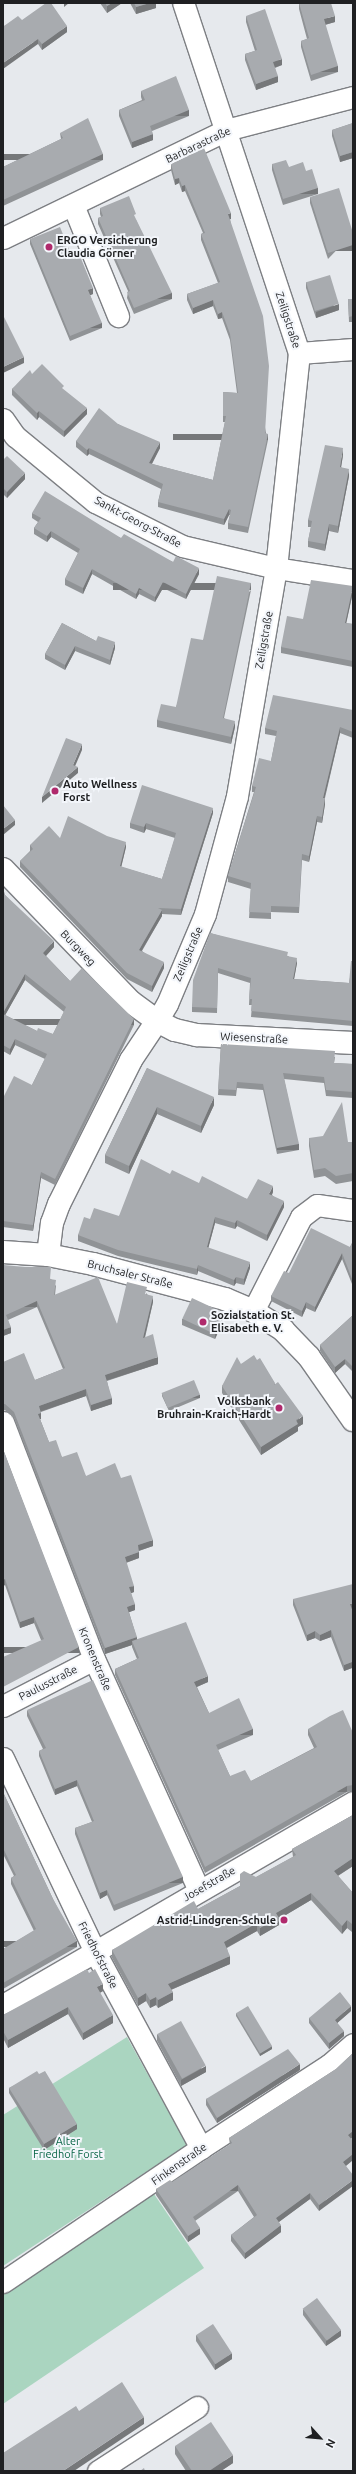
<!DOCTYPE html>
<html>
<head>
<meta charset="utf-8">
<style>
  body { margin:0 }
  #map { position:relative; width:356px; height:2474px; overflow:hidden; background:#e6e9ed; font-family:Ubuntu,sans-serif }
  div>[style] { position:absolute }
  .green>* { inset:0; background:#aad5c0 }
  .roads { filter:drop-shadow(1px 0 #7d7f83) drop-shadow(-1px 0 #7d7f83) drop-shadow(0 1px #7d7f83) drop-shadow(0 -1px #7d7f83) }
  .minor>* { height:21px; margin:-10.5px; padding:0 10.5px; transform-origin:10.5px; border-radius:10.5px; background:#fff }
  .tertiary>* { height:22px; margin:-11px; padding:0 11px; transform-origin:11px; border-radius:11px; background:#fff }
  .wall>* { inset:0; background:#909396 }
  .shaded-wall>* { inset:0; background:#76787a; transform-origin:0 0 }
  .building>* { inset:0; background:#a8abaf; transform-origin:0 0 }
  .dots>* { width:11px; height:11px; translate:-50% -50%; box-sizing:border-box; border:2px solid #f3f6fb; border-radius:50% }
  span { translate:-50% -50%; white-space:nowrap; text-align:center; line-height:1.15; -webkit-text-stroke:4px #f3f6fb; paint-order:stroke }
  .street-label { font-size:11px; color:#1f2022 }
  .poi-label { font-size:11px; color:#1f2022; font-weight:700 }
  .left { translate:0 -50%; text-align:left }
  .right { translate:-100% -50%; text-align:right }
  .park-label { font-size:11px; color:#096546 }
  .frame { position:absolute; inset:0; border:4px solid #1f2022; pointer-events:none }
  .north { position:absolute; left:300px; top:2418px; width:40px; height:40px; -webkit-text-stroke:3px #f3f6fb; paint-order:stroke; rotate:117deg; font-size:11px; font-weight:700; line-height:16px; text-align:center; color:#1f2022 }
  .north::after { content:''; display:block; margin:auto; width:14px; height:18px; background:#1f2022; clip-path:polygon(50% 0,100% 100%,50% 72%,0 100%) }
</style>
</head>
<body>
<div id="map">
  <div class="green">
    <div style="clip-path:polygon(127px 2037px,187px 2145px,3px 2266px,3px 2115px)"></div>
    <div style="clip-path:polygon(154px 2194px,204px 2268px,3px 2404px,3px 2294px)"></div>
  </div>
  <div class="roads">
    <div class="minor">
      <div style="left:73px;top:205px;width:120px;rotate:67.9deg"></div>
      <div style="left:3px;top:238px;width:248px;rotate:-25.8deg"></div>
      <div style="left:226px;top:130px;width:131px;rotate:-14.6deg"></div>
      <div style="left:299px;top:353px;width:54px;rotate:-4.2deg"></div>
      <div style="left:3px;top:419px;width:21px;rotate:55deg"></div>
      <div style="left:15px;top:436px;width:104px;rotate:39.5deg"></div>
      <div style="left:95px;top:502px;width:97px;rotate:26.8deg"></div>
      <div style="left:182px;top:546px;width:97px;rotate:13.2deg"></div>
      <div style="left:276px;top:568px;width:78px;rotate:8.9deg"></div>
      <div style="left:157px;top:1021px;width:20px;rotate:-60deg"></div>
      <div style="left:167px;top:1004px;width:98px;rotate:-67.1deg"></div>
      <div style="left:205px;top:914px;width:122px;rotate:-74.8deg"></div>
      <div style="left:237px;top:796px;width:231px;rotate:-80.3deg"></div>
      <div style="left:276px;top:568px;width:216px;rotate:-83.9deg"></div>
      <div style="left:299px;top:353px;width:369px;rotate:-108.3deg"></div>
      <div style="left:253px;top:1311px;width:106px;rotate:-62.9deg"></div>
      <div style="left:301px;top:1217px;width:20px;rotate:-37deg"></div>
      <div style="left:317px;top:1205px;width:36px;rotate:8deg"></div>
      <div style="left:3px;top:1422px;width:254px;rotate:69deg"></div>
      <div style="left:94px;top:1659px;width:254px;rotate:65.6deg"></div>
      <div style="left:3px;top:1706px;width:102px;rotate:-27.3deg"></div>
      <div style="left:3px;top:1758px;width:215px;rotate:64.6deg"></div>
      <div style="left:95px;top:1952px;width:223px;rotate:61.6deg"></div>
      <div style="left:3px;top:2005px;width:405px;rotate:-30.1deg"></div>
      <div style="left:3px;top:2282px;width:239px;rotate:-34.1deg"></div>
      <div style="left:201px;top:2148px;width:153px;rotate:-33deg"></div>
      <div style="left:329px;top:2065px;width:32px;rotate:-41deg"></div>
      <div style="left:98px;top:2471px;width:118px;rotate:-32.9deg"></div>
    </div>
    <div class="tertiary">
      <div style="left:3px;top:869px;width:185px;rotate:46.1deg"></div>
      <div style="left:131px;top:1002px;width:32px;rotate:36deg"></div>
      <div style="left:157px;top:1021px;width:20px;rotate:27deg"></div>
      <div style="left:175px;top:1030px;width:23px;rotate:13deg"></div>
      <div style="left:197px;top:1035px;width:156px;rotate:2.9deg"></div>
      <div style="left:3px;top:1252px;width:45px;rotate:3.8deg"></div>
      <div style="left:48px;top:1255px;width:46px;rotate:11.3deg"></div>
      <div style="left:93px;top:1264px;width:137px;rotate:14.9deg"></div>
      <div style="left:225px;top:1299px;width:30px;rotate:23deg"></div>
      <div style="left:253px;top:1311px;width:36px;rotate:32deg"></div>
      <div style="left:283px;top:1330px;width:37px;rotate:46deg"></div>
      <div style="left:309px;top:1357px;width:77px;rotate:55.1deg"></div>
      <div style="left:48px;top:1255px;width:32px;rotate:-83deg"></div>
      <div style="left:52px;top:1223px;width:20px;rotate:-70deg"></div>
      <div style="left:59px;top:1204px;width:161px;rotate:-63.4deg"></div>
      <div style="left:131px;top:1060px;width:47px;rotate:-56.3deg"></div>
    </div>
  </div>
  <div class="wall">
    <div style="clip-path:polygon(100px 3px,122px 3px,107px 13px)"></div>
    <div style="clip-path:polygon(130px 3px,156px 3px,156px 8px,136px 14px)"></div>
    <div style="clip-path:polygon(299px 3px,335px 22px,325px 25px,338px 72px,311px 81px,301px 47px,301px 41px,307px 39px,299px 9px)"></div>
    <div style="clip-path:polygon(246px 16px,282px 65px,275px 68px,278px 82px,256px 90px,245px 60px,245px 54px,255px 51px,246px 22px)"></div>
    <div style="clip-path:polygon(22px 20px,67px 32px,42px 50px,38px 44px,4px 26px)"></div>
    <div style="clip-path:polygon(141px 91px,189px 116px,152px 131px,153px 140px,132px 148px,119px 116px,119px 110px,142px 100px,141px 97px)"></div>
    <div style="clip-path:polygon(353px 123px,353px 158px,340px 162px,332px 136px,332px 130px)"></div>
    <div style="clip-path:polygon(60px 133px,103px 160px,3px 206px,3px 167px,61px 139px)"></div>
    <div style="clip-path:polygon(171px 164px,231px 219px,230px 219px,266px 433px,268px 440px,248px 533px,228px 529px,228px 523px,230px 515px,229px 515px,224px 525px,158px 507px,158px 502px,161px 489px,89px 454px,87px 456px,76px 447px,76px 441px,118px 424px,160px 448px,152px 464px,213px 480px,225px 422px,223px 422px,223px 392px,237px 393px,230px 340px,222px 318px,218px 319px,213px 306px,193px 314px,187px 300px,187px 294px,218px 283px,201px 240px,201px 234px,203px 233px,185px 191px,182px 192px,179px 183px,175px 185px,171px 170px)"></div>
    <div style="clip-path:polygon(272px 164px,289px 167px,306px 171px,318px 194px,283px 205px,272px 170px)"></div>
    <div style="clip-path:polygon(310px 197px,353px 233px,328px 259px,310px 203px)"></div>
    <div style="clip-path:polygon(100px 208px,136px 220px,172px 299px,134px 314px,127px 298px,128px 291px,98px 224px,98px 218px,101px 217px,100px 214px)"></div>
    <div style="clip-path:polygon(30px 239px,73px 259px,93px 294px,90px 295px,102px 328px,70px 341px,30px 244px)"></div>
    <div style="clip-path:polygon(306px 282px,339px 310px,316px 318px,306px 288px)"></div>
    <div style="clip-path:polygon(348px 299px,353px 299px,353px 322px,349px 322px)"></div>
    <div style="clip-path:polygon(32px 374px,87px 414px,64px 437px,39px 417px,37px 420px,12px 395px,12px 389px)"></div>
    <div style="clip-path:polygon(343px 455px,341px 467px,349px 476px,338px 533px,329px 531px,325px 551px,308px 547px,308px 541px,311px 527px,308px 527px,308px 520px)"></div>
    <div style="clip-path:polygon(3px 460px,25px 479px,7px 498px,3px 494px)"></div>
    <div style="clip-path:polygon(32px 513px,121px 538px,199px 574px,186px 599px,163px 588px,155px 602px,139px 594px,136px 599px,92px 574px,83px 594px,65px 585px,65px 579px,78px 553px,51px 537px,47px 542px,34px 534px,34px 528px,38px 522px,32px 518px)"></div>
    <div style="clip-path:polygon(251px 590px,224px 718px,235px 727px,231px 744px,157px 727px,157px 720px,176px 707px,203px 640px)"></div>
    <div style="clip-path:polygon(353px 592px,346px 623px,353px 624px,353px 667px,281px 653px,281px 647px,303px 619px)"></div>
    <div style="clip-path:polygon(62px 623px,96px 641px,115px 648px,110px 665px,75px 651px,65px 670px,45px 659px,45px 654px)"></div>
    <div style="clip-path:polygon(353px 710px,353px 738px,340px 733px,325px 798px,325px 804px,322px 823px,317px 822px,309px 862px,302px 860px,299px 913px,271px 912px,271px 919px,249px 918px,251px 889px,228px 882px,228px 876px,254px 792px,252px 792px,252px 786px,271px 761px,276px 736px,265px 734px,265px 728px)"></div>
    <div style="clip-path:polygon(213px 813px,181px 915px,162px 914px,162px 916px,142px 951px,164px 968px,152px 992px,127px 979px,20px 867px,20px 861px,30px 851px,30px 845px,60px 838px,126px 847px,121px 867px,162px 879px,175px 838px,146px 829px,144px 833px,130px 828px,130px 823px)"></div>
    <div style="clip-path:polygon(evenodd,3px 888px,5px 895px,54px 947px,46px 956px,70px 981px,134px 1025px,55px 1185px,41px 1178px,33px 1231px,3px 1227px,3px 1098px,32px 1085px,45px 1059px,15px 1045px,10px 1055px,3px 1051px,3px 888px,25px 980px,64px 1012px,53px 1034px,37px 1031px,5px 1015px,25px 980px)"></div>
    <div style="clip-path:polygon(210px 933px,288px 956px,297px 963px,294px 979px,349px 983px,353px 961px,353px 1026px,251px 1017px,252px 1005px,249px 1005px,250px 983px,218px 973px,217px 1013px,192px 1012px,192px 1007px)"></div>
    <div style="clip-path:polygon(221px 1044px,335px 1057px,334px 1063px,353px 1064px,353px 1098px,326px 1096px,324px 1083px,284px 1079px,299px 1150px,277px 1154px,263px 1090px,237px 1088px,236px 1096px,218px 1095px)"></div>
    <div style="clip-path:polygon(147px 1068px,214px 1105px,201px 1133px,157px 1114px,129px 1174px,105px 1163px,105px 1155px)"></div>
    <div style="clip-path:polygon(309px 1138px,348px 1142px,353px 1142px,353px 1181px,336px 1184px,325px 1176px,314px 1178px,309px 1146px)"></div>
    <div style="clip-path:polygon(170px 1174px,247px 1199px,273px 1192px,272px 1195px,284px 1207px,267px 1241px,237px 1226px,235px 1229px,215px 1223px,208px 1248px,250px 1268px,244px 1285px,236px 1283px,234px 1286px,198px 1271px,197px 1275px,118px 1256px,78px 1241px,78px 1235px,90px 1219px,119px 1216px)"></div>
    <div style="clip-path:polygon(353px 1241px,353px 1284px,352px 1284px,342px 1259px,315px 1312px,306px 1308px,302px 1317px,271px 1301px,271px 1296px,289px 1273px,350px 1247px)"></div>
    <div style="clip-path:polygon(3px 1265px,51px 1279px,56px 1286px,55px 1295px,117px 1324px,147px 1293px,147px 1294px,153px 1302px,145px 1338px,158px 1364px,107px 1381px,112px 1404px,91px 1411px,86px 1396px,41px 1412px,41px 1419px,40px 1419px,49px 1442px,62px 1457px,86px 1476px,121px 1478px,153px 1546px,139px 1551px,139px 1558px,126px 1563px,134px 1592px,131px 1593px,135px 1610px,129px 1612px,137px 1639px,208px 1682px,197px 1687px,209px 1713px,253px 1735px,218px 1750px,230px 1776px,251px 1781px,314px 1748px,308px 1735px,308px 1729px,353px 1733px,353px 1791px,347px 1792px,205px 1873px,115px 1675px,115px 1669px,137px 1659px,132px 1647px,132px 1645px,105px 1654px,14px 1418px,5px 1410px,3px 1410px,3px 1362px,35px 1380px,63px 1369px,37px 1307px,8px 1320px,11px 1333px,3px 1336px)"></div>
    <div style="clip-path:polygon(353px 1315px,353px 1372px,345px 1364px,335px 1373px,320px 1351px,320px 1345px)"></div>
    <div style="clip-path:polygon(182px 1319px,224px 1319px,215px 1339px,182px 1325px)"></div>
    <div style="clip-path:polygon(257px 1360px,275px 1384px,303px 1424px,298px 1427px,298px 1431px,261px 1455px,222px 1393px,222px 1386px,241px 1364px)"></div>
    <div style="clip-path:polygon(162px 1393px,200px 1398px,169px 1411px,162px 1396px)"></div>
    <div style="clip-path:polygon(3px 1449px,79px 1653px,41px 1640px,34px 1623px,20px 1628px,5px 1585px,3px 1586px)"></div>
    <div style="clip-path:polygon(293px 1599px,352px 1609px,353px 1612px,353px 1670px,352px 1668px,344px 1671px,331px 1637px,320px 1641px,315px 1638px,307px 1641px,293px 1605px)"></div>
    <div style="clip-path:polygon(27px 1710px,183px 1883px,114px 1911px,107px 1895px,100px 1899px,75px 1834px,75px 1828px,92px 1822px,77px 1786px,55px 1795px,39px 1756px,39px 1751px,43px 1749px,27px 1716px)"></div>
    <div style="clip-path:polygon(3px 1792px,53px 1899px,77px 1947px,3px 1989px,3px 1949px,34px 1931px,11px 1884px,11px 1878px,14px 1876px,3px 1854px)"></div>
    <div style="clip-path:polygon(353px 1815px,353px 1866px,338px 1876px,353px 1893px,353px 1931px,352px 1932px,347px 1928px,342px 1934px,311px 1900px,279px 1919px,279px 1925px,260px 1936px,257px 1931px,227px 1948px,230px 1964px,171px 1990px,173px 2000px,158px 2008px,156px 2005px,150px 2008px,146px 2001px,138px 2006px,112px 1958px,112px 1950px,198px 1909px,293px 1857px,292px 1849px)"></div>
    <div style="clip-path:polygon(89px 1973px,103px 1991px,100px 1993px,113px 2023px,83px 2040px,68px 2014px,8px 2048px,3px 2038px,3px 2015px)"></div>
    <div style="clip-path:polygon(351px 2011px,337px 2023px,344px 2036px,329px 2049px,309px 2023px,309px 2018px)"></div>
    <div style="clip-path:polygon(236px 2013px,272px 2049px,260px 2056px,236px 2016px)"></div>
    <div style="clip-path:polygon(157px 2034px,206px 2072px,181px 2086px,157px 2041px)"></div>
    <div style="clip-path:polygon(353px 2053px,353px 2137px,351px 2139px,353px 2141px,353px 2160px,346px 2166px,319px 2211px,310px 2199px,279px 2222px,281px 2232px,245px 2259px,231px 2241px,231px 2235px,254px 2217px,238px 2191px,195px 2221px,200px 2234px,188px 2242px,156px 2195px,156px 2189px,172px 2182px,230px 2145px,229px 2138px,336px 2069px)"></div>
    <div style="clip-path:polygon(300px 2070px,217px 2123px,206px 2105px,206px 2099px)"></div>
    <div style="clip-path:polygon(39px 2074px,77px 2129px,44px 2150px,9px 2093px,9px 2088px)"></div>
    <div style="clip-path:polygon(303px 2309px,341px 2336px,326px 2346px,303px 2315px)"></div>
    <div style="clip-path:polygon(196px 2335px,232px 2359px,215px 2370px,196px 2341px)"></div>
    <div style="clip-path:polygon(175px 2446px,233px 2463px,221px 2471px,186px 2471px,175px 2454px)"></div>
  </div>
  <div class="shaded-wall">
    <div style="clip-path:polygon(64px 3px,69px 3px,64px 7px)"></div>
    <div style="clip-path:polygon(112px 3px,122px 3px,107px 13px,107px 6px)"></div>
    <div style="clip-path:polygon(150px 3px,156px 3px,156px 8px,136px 14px,136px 7px)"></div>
    <div style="clip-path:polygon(335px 16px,335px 22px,324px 25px,324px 19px)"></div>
    <div style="clip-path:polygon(67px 26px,67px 32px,42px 50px,42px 44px)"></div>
    <div style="clip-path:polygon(38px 39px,38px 44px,3px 69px,3px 63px)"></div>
    <div style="clip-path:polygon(282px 59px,282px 65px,273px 68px,273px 62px)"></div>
    <div style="left:338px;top:66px;width:6px;height:28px;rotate:90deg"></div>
    <div style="clip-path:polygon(278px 76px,278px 82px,256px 90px,256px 84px)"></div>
    <div style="left:189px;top:110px;width:6px;height:42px;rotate:90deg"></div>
    <div style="clip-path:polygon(153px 134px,153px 140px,132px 148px,132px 142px)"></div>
    <div style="clip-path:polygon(353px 152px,353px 158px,340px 162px,340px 156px)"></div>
    <div style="left:103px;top:154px;width:6px;height:110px;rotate:90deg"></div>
    <div style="clip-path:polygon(179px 178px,179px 183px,175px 185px,175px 179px)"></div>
    <div style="clip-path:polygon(185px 185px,185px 191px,182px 192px,182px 186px)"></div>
    <div style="left:318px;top:188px;width:6px;height:37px;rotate:90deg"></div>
    <div style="clip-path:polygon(231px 213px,231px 219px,228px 220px,228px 214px)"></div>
    <div style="left:353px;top:245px;width:6px;height:26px;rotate:90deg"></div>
    <div style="clip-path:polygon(93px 288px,93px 294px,88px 296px,88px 290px)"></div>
    <div style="left:172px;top:293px;width:6px;height:41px;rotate:90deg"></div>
    <div style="clip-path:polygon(213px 300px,213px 306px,193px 314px,193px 308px)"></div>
    <div style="clip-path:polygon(339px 304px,339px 310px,316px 318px,316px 312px)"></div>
    <div style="clip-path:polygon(222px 312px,222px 318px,218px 319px,218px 314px)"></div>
    <div style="left:102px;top:323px;width:5px;height:35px;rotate:90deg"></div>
    <div style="clip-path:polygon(24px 357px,24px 363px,3px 373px,3px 367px)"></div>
    <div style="clip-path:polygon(87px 408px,87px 414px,64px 437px,64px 431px)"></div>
    <div style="clip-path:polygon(39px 411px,39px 417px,37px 420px,37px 413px)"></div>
    <div style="left:268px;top:434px;width:6px;height:95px;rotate:90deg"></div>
    <div style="clip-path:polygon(160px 442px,160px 448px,149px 469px,149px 463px)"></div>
    <div style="clip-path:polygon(89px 448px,89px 454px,87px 456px,87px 450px)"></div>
    <div style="clip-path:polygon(343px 448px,343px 455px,340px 474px,340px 467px)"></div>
    <div style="clip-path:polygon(349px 469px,349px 476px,338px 533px,338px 526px)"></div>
    <div style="clip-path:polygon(25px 473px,25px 479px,7px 498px,7px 492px)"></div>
    <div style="clip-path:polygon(229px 509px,229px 515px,224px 525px,224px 519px)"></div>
    <div style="clip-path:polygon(329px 524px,329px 531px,325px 551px,325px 544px)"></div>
    <div style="clip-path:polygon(51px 531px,51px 537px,47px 542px,47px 536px)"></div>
    <div style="clip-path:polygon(199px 568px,199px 574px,186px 599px,186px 594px)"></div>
    <div style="clip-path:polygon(92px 569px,92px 574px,83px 594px,83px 588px)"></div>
    <div style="clip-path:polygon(163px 582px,163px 588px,155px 602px,155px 597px)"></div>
    <div style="left:251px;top:583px;width:7px;height:138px;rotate:90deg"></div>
    <div style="clip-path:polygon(353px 586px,353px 592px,345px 629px,345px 623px)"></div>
    <div style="clip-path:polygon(139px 588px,139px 594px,136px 599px,136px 594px)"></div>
    <div style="clip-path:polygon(115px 642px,115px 648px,110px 665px,110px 660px)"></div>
    <div style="clip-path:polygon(75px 646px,75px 651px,65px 670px,65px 665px)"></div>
    <div style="clip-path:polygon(235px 721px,235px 727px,231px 744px,231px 737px)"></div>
    <div style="clip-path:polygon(340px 727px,340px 733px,323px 804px,323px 798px)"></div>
    <div style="clip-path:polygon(82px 744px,82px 750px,73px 771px,73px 765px)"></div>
    <div style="clip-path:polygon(78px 767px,78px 773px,42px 803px,42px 797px)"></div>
    <div style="clip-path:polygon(325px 798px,325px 804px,322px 823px,322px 817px)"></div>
    <div style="clip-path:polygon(213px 808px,213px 813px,181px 915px,181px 909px)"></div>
    <div style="clip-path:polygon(317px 816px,317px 822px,309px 862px,309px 856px)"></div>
    <div style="clip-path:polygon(15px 820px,15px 825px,3px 835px,3px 829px)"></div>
    <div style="clip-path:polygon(146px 823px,146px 829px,144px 833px,144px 827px)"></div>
    <div style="clip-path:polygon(126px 842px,126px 847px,120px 872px,120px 866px)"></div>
    <div style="clip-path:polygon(162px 910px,162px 916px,139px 955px,139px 950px)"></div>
    <div style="clip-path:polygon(54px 941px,54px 947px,43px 959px,43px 953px)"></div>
    <div style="clip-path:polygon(297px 958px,297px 963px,293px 985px,293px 979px)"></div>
    <div style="clip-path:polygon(164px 962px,164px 968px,152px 992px,152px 986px)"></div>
    <div style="clip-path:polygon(25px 974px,25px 980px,3px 1019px,3px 1013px)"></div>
    <div style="left:134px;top:1019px;width:6px;height:178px;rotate:90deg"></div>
    <div style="clip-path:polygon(15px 1039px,15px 1045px,10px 1055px,10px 1049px)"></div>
    <div style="clip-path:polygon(214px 1097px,214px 1105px,201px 1133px,201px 1126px)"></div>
    <div style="clip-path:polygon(157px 1107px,157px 1114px,129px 1174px,129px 1166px)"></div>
    <div style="left:299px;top:1144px;width:6px;height:22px;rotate:90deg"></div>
    <div style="clip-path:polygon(41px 1172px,41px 1178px,33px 1231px,33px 1225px)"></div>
    <div style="clip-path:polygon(273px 1186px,273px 1192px,269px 1200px,269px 1194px)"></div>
    <div style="clip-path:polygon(284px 1201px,284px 1207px,267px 1241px,267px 1235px)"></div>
    <div style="clip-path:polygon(215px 1217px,215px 1223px,207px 1253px,207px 1247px)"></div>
    <div style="clip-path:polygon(237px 1220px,237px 1226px,235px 1229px,235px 1223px)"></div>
    <div style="clip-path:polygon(342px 1253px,342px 1259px,315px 1312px,315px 1307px)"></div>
    <div style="clip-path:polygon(250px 1262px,250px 1268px,244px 1285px,244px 1279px)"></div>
    <div style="clip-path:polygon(198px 1265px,198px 1271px,197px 1275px,197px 1269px)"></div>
    <div style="clip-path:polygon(236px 1277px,236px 1283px,234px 1286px,234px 1280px)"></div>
    <div style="clip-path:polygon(353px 1278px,353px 1284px,352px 1284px,352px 1279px)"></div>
    <div style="clip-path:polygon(153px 1296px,153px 1302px,143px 1344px,143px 1338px)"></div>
    <div style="left:37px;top:1301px;width:6px;height:34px;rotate:90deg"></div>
    <div style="clip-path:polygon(306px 1302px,306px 1308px,302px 1317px,302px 1311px)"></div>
    <div style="clip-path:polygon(224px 1313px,224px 1319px,215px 1339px,215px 1333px)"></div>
    <div style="clip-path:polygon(11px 1327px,11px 1333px,3px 1336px,3px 1330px)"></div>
    <div style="clip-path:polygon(158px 1357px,158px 1364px,105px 1381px,105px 1375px)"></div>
    <div style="clip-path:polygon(345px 1359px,345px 1364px,335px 1373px,335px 1367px)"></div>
    <div style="clip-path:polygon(86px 1389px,86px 1396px,39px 1412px,39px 1406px)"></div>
    <div style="left:200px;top:1395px;width:3px;height:34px;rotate:90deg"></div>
    <div style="clip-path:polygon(112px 1398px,112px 1404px,91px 1411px,91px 1405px)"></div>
    <div style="clip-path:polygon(41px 1413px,41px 1419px,38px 1420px,38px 1414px)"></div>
    <div style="clip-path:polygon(303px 1416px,303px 1424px,298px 1427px,298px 1431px,261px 1455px,261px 1447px)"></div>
    <div style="clip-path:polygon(153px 1540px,153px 1546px,138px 1551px,138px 1545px)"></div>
    <div style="clip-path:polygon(139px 1552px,139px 1558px,125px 1563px,125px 1557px)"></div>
    <div style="clip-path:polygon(5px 1579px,5px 1585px,3px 1586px,3px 1580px)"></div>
    <div style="clip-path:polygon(134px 1586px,134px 1592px,129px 1594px,129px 1587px)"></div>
    <div style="clip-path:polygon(353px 1603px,353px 1609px,350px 1610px,350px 1604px)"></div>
    <div style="clip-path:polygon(135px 1604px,135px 1610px,127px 1613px,127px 1607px)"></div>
    <div style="clip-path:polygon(34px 1617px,34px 1623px,20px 1628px,20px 1622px)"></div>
    <div style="clip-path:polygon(331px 1630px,331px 1637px,320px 1641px,320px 1635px)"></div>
    <div style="clip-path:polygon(315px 1631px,315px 1638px,307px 1641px,307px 1635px)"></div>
    <div style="clip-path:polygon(137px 1637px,137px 1643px,132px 1641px,132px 1645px,105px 1654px,105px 1648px)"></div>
    <div style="left:79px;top:1647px;width:6px;height:86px;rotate:90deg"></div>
    <div style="clip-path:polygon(352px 1662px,352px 1668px,344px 1671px,344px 1665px)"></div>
    <div style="clip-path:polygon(208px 1676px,208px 1682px,194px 1688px,194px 1682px)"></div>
    <div style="left:253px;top:1729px;width:6px;height:40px;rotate:90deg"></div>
    <div style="clip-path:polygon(77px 1780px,77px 1786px,55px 1795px,55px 1789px)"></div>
    <div style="left:347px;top:1786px;width:6px;height:163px;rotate:90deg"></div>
    <div style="clip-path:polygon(353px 1858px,353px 1866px,334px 1878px,334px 1871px)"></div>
    <div style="left:183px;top:1877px;width:6px;height:74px;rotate:90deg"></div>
    <div style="clip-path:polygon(107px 1890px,107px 1895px,100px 1899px,100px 1893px)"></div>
    <div style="clip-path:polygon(311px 1893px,311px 1900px,279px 1919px,279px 1925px,260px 1936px,260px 1928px,276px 1913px)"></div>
    <div style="clip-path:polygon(347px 1920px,347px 1928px,342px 1934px,342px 1926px)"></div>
    <div style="clip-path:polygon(257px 1923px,257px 1931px,224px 1949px,224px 1942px)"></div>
    <div style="clip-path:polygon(353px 1923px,353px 1931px,352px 1932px,352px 1924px)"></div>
    <div style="left:77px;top:1941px;width:6px;height:85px;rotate:90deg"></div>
    <div style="clip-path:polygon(230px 1956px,230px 1964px,168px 1991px,168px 1984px)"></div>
    <div style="clip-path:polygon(103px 1984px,103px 1991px,97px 1994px,97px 1987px)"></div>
    <div style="clip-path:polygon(173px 1992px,173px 2000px,158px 2008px,158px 2000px)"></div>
    <div style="clip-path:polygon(146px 1993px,146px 2001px,138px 2006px,138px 1998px)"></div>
    <div style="clip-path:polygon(156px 1997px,156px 2005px,150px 2008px,150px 2000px)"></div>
    <div style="clip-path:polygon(351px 2006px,351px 2011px,335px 2025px,335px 2020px)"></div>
    <div style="clip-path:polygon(68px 2007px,68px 2014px,8px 2048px,8px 2040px)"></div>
    <div style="clip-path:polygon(113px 2015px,113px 2023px,83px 2040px,83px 2033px)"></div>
    <div style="clip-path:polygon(344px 2031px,344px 2036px,329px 2049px,329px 2043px)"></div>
    <div style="clip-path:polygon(272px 2046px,272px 2049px,260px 2056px,260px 2053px)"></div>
    <div style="clip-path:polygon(300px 2064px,300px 2070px,217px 2123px,217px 2118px)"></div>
    <div style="clip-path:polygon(206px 2066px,206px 2072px,181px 2086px,181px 2080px)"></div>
    <div style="clip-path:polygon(77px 2124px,77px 2129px,44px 2150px,44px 2144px)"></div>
    <div style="clip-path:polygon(353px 2131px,353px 2137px,348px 2141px,348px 2135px)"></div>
    <div style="clip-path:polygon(353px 2154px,353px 2160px,343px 2168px,343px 2162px)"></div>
    <div style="clip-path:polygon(353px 2180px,353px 2186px,319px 2211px,319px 2205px)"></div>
    <div style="left:238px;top:2185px;width:6px;height:55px;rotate:90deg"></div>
    <div style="clip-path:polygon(310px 2193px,310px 2199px,276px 2224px,276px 2218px)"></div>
    <div style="clip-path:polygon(281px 2225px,281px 2232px,245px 2259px,245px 2253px)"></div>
    <div style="clip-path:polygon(200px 2228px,200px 2234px,188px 2242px,188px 2236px)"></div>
    <div style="clip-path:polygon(341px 2330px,341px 2336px,326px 2346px,326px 2340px)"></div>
    <div style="clip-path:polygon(232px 2353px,232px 2359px,215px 2370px,215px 2364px)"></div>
    <div style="clip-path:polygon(144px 2417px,144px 2424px,74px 2471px,63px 2471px)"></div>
    <div style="clip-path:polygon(233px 2455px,233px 2463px,221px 2471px,209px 2471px)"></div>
  </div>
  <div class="building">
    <div style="clip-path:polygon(46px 3px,51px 3px,67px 26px,42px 44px,38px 39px,3px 63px,3px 24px,4px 26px,18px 16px,22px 20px)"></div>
    <div style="clip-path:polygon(105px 3px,112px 3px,107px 6px)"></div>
    <div style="clip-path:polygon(134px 3px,150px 3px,136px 7px)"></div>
    <div style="clip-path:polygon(299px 3px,331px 3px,335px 16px,324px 19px,338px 66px,311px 75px,301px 41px,309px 38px)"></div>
    <div style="clip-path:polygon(265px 9px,282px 59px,273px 62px,278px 76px,256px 84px,245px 54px,257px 50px,246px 16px)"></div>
    <div style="clip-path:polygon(176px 76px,189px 110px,150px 126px,153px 134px,132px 142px,119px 110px,145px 100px,141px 91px)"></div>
    <div style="clip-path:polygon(88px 118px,103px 154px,3px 200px,3px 167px,63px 138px,60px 133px)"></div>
    <div style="clip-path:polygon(353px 123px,353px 152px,340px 156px,332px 130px)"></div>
    <div style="clip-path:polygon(204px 148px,231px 213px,228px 214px,263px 316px,269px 366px,265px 433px,268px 434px,248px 527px,228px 523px,231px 510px,229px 509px,224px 519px,158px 502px,163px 484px,89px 448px,87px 450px,76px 441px,99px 408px,118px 424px,160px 442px,149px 463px,213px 480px,226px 416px,223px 416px,223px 392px,238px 393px,230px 334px,222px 312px,218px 314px,213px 300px,193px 308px,187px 294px,220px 282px,201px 234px,205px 233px,185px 185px,182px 186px,179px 178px,175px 179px,171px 164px)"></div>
    <div style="clip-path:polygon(286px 160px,289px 167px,303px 162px,306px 171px,312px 169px,318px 188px,283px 199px,272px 164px)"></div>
    <div style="clip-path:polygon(339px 188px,353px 233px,353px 245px,328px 253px,310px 197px)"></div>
    <div style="clip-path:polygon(129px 196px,136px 214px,134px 215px,172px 293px,134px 308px,127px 292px,130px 291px,98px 218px,103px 216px,100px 208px)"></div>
    <div style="clip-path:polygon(60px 227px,73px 259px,80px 256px,93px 288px,88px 290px,102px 323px,70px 336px,30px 239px)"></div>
    <div style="left:330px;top:275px;width:30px;height:25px;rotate:73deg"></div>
    <div style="clip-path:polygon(348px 299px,353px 299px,353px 316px,349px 317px)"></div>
    <div style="clip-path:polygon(3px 315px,24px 357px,3px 367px)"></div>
    <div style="clip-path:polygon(42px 364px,64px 386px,62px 388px,87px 408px,64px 431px,39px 411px,37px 413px,12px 389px,30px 370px,32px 374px)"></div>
    <div style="clip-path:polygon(325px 445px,343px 448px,340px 467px,349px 469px,338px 526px,329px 524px,325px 544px,308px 541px,312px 521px,308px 520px)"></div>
    <div style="clip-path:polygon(7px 456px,25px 473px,7px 492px,3px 488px,3px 460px)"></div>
    <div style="clip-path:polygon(45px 491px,121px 538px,124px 534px,173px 562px,176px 556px,199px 568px,186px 594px,163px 582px,155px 597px,139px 588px,136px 594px,92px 569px,83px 588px,65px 579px,80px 549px,51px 531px,47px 536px,34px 528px,41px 518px,32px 513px)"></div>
    <div style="clip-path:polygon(217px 576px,251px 583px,223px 718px,235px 721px,231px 737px,157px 720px,161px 704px,176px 707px,191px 638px,203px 640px)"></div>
    <div style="clip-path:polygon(311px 580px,353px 586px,345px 623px,353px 624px,353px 661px,281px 647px,287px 616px,303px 619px)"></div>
    <div style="clip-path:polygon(62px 623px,96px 641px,98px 636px,115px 642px,110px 660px,75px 646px,65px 665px,45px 654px)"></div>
    <div style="clip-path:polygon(273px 695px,353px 710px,353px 732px,340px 727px,323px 798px,325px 798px,322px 817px,317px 816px,309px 856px,302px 854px,299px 907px,271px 906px,271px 913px,249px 912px,251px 883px,228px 876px,256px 787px,252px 786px,259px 758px,271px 761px,277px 731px,265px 728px)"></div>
    <div style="clip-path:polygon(66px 738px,82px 744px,73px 765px,78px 767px,42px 797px)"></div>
    <div style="clip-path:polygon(142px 785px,213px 808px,181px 909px,158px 908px,162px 910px,139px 950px,164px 962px,152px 986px,127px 973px,20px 861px,33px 849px,30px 845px,49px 826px,60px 838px,68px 816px,107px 836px,126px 842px,120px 866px,162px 879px,176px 833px,146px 823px,144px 827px,130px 823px)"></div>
    <div style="clip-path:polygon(3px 805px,15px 820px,3px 829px)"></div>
    <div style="clip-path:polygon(3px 893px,54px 941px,43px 953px,70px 981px,82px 968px,134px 1019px,55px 1179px,41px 1172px,33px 1225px,3px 1221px,3px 1098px,14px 1076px,32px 1085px,47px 1054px,15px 1039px,10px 1049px,3px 1045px,3px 1014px,37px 1031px,38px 1028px,53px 1034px,66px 1007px,25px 974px,3px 1013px)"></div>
    <div style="clip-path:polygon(210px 933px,288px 952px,287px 956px,297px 958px,293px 979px,349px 983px,351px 961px,353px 961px,353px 1021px,251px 1011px,252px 999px,249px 999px,251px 978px,218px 968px,217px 1008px,192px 1007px,193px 980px)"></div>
    <div style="clip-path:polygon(221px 1044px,335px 1051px,334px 1063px,353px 1064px,353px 1092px,326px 1090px,324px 1077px,283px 1073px,299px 1144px,277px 1148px,263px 1084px,237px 1082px,236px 1090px,218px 1089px)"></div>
    <div style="clip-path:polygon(147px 1068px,214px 1097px,201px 1126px,157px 1107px,129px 1166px,105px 1155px)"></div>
    <div style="clip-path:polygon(342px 1102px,348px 1142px,353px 1142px,353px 1173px,336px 1176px,325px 1168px,314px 1170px,309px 1138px,323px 1136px)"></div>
    <div style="clip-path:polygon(141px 1159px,170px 1174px,172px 1170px,199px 1183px,202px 1176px,247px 1199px,258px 1179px,273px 1186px,269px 1194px,284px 1201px,267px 1235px,237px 1220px,235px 1223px,215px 1217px,207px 1247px,250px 1262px,244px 1279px,236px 1277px,234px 1280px,198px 1265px,197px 1269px,118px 1250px,78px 1235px,84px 1217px,90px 1219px,94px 1208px,119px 1216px)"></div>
    <div style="clip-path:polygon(311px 1228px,350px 1247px,353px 1241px,353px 1278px,352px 1279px,342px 1253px,315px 1307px,306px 1302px,302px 1311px,271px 1296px,284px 1271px,289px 1273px)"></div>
    <div style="clip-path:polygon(3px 1265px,25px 1267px,51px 1267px,50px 1279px,56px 1280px,54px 1295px,98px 1277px,117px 1324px,127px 1282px,147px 1287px,145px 1294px,153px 1296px,143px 1338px,153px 1334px,158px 1357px,105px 1375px,112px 1398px,91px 1405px,86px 1389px,39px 1406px,41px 1413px,38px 1414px,49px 1442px,56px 1440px,62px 1457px,77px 1452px,86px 1476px,115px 1463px,121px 1478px,131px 1475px,153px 1540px,138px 1545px,139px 1552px,125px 1557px,134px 1586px,129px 1587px,135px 1604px,127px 1607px,137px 1637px,105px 1648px,14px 1412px,5px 1404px,3px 1404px,3px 1362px,24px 1353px,35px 1380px,65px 1368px,37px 1301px,6px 1315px,11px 1327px,3px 1330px)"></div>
    <div style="left:192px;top:1298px;width:35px;height:23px;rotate:25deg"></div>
    <div style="clip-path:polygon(353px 1315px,353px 1367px,345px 1359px,335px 1367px,320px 1345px)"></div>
    <div style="clip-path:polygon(254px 1355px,257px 1360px,260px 1358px,275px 1383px,274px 1385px,278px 1382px,303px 1416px,296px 1420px,298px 1424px,261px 1447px,222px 1386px,237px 1357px,241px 1364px)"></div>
    <div style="left:194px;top:1380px;width:16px;height:35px;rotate:68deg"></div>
    <div style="clip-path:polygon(3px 1449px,79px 1647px,3px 1687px,3px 1657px,44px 1639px,34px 1617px,20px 1622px,5px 1579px,3px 1580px)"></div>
    <div style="clip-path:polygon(353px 1584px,353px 1603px,350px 1604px,353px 1612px,353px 1664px,352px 1662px,344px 1665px,331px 1630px,320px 1635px,315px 1631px,307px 1635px,293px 1599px)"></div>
    <div style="clip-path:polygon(186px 1622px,208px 1676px,194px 1682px,209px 1713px,239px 1698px,253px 1729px,216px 1745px,230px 1776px,245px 1770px,251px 1781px,317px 1747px,308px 1729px,330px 1716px,343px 1710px,353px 1733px,353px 1785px,347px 1786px,205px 1867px,115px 1669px,139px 1658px,132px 1641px)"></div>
    <div style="clip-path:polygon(93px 1680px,183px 1877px,114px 1905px,107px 1890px,100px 1893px,75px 1828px,94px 1821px,77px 1780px,55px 1789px,39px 1751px,46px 1748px,27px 1710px)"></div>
    <div style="clip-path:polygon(3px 1792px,53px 1899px,77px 1941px,3px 1983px,3px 1949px,36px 1929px,11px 1878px,16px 1875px,3px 1848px)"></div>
    <div style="clip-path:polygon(353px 1815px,353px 1858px,334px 1871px,353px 1893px,353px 1923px,352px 1924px,347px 1920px,342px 1926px,311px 1893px,276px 1913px,279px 1918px,260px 1928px,257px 1923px,224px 1942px,230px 1956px,168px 1984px,173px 1992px,158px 2000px,156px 1997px,150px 2000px,146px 1993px,138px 1998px,112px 1950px,194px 1901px,198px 1909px,240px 1886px,240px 1874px,244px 1871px,256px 1877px,296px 1855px,292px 1849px)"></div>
    <div style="clip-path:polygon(87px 1969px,89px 1973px,95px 1969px,103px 1984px,97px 1987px,113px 2015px,83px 2033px,68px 2007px,8px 2040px,3px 2031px,3px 2015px)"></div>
    <div style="clip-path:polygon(340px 1992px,351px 2006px,335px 2020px,344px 2031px,329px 2043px,309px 2018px)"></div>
    <div style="left:248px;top:2006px;width:47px;height:14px;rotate:59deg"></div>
    <div style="left:181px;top:2021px;width:51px;height:27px;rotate:61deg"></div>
    <div style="clip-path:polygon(288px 2049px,300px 2064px,217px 2118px,206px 2099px)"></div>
    <div style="clip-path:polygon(353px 2053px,353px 2131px,348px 2135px,353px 2141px,353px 2154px,343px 2162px,353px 2175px,353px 2180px,319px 2205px,310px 2193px,276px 2218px,281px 2225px,245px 2253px,231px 2235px,257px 2215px,238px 2185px,193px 2217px,200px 2228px,188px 2236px,156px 2189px,170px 2180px,172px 2182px,232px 2143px,229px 2138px,336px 2069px)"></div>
    <div style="clip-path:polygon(37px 2071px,39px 2074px,45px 2071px,77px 2124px,44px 2144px,9px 2088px)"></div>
    <div style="left:317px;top:2298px;width:40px;height:18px;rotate:53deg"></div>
    <div style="left:213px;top:2324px;width:35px;height:20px;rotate:57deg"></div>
    <div style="clip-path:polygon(122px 2382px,144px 2417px,63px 2471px,3px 2471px,3px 2453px,76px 2406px,79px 2411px)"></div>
    <div style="clip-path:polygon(211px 2422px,233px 2455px,209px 2471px,192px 2471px,175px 2446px)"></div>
    <div style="clip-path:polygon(144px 2468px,145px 2471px,140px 2471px)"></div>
  </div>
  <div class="dots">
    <div style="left:49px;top:247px;background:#b0296c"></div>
    <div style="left:55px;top:791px;background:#b0296c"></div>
    <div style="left:203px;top:1322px;background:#b0296c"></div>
    <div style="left:279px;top:1408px;background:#b0296c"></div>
    <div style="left:284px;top:1920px;background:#b0296c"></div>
  </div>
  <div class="street-label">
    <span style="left:198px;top:145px;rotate:-25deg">Barbarastraße</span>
    <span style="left:288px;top:320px;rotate:72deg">Zeiligstraße</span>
    <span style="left:138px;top:522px;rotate:28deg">Sankt-Georg-Straße</span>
    <span style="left:264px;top:640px;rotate:-80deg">Zeiligstraße</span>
    <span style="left:78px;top:948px;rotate:46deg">Burgweg</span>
    <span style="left:188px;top:954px;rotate:-67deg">Zeiligstraße</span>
    <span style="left:254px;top:1038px;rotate:3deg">Wiesenstraße</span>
    <span style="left:130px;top:1274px;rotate:14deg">Bruchsaler Straße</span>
    <span style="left:95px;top:1659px;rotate:67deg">Kronenstraße</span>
    <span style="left:48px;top:1683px;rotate:-27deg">Paulusstraße</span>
    <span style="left:209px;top:1884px;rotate:-30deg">Josefstraße</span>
    <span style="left:98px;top:1955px;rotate:63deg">Friedhofstraße</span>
    <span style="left:179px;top:2164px;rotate:-35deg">Finkenstraße</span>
  </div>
  <div class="poi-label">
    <span class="left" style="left:57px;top:247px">ERGO Versicherung<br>Claudia Görner</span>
    <span class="left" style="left:63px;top:791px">Auto Wellness<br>Forst</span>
    <span class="left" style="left:211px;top:1322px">Sozialstation St.<br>Elisabeth e. V.</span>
    <span class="right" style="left:271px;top:1408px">Volksbank<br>Bruhrain-Kraich-Hardt</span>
    <span class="right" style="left:276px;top:1920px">Astrid-Lindgren-Schule</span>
  </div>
  <div class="park-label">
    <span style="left:68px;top:2148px">Alter<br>Friedhof Forst</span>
  </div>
  <div class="frame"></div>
  <div class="north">N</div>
</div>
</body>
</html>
